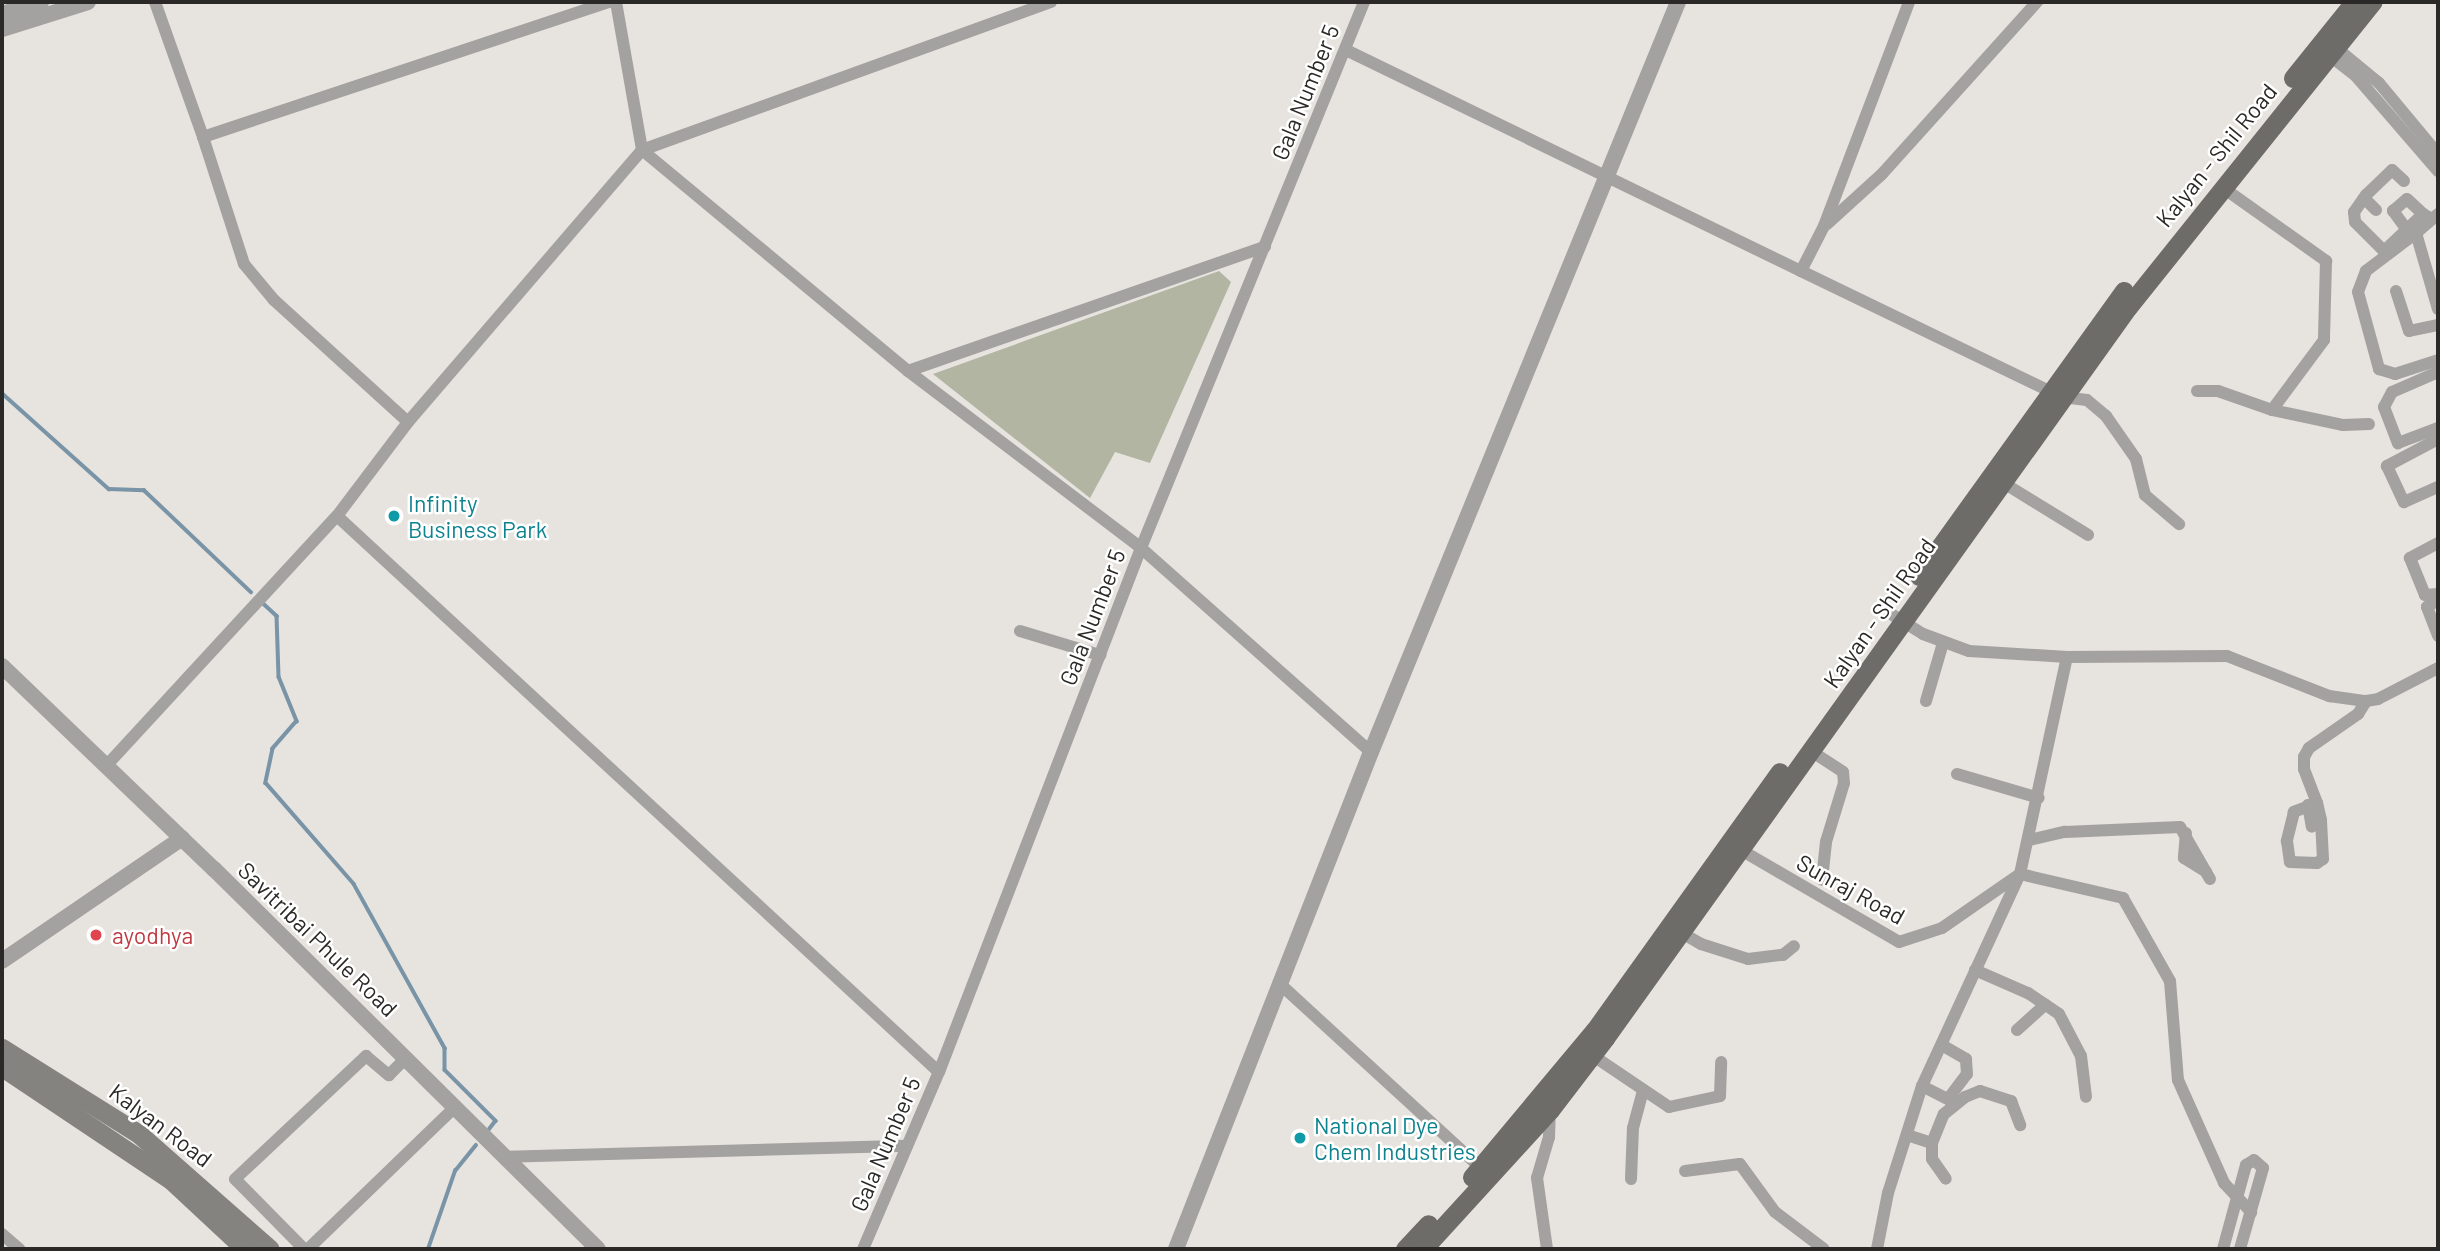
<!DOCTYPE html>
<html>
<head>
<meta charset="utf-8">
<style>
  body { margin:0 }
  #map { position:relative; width:2440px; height:1251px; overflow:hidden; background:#e7e3de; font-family:Barlow,sans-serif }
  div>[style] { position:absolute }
  .green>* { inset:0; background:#b2b5a2 }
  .stream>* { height:3.5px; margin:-1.75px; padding:0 1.75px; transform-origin:1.75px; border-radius:1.75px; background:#7994a7 }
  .minor>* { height:12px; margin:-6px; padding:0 6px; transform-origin:6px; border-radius:6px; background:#a3a2a0 }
  .tertiary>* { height:16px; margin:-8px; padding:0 8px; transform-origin:8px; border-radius:8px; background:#a3a2a0 }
  .secondary>* { height:19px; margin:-9.5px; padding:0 9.5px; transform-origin:9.5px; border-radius:9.5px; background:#84837f }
  .primary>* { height:19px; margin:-9.5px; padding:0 9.5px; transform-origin:9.5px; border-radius:9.5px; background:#6e6c68 }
  .dots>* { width:19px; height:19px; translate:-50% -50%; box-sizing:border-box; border:4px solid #fff; border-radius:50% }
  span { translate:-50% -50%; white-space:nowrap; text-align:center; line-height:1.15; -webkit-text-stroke:5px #fff; paint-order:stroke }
  .street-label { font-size:23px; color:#2a2927 }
  .culture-label { font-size:23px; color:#0d838f }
  .left { translate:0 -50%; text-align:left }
  .health-label { font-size:23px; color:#be3a42 }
  .frame { position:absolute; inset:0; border:4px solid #2a2927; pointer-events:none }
</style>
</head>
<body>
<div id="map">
  <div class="green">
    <div style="clip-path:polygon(1219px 271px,1231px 282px,1150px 463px,1115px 452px,1090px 498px,933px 374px)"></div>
  </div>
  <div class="stream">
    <div style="left:2px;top:393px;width:144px;rotate:41.9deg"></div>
    <div style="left:109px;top:489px;width:35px;rotate:2deg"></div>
    <div style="left:144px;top:490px;width:148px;rotate:43.6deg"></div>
    <div style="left:264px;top:604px;width:18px;rotate:43deg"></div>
    <div style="left:277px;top:616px;width:61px;rotate:88.1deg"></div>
    <div style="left:279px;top:677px;width:48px;rotate:67.8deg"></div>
    <div style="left:297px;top:721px;width:37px;rotate:131deg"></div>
    <div style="left:273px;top:749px;width:35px;rotate:102deg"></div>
    <div style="left:266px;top:783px;width:134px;rotate:48.9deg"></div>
    <div style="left:354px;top:884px;width:188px;rotate:61deg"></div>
    <div style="left:445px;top:1048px;width:22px;rotate:90deg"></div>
    <div style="left:445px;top:1070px;width:72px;rotate:45deg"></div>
    <div style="left:496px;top:1121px;width:11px;rotate:128deg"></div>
    <div style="left:428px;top:1249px;width:83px;rotate:-70.9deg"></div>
    <div style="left:455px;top:1171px;width:33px;rotate:-51deg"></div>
  </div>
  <div class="minor">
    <div style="left:155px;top:2px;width:143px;rotate:70.4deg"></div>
    <div style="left:203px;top:137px;width:429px;rotate:-18.4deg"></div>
    <div style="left:616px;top:2px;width:150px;rotate:80deg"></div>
    <div style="left:642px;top:150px;width:346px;rotate:39.7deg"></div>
    <div style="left:908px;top:371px;width:293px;rotate:37.2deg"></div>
    <div style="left:1141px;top:548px;width:307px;rotate:41.6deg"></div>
    <div style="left:2335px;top:47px;width:57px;rotate:39.3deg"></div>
    <div style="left:2379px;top:83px;width:92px;rotate:50.3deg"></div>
    <div style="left:1346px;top:50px;width:506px;rotate:25.91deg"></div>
    <div style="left:1801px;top:271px;width:51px;rotate:-62.9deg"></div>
    <div style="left:1824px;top:226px;width:240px;rotate:-69.2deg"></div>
    <div style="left:2329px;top:55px;width:33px;rotate:38deg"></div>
    <div style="left:2355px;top:75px;width:127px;rotate:49.2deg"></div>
    <div style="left:203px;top:137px;width:133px;rotate:72.1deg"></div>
    <div style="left:244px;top:264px;width:47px;rotate:50.2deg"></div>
    <div style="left:274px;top:300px;width:181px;rotate:42.3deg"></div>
    <div style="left:2404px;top:181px;width:16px;rotate:-137deg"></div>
    <div style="left:2392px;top:170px;width:36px;rotate:136deg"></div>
    <div style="left:2366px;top:195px;width:21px;rotate:125deg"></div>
    <div style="left:2354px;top:212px;width:10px;rotate:84deg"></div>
    <div style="left:2355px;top:222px;width:41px;rotate:45deg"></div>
    <div style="left:2384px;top:251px;width:54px;rotate:-43.5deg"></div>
    <div style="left:2423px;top:214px;width:10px;rotate:29deg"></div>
    <div style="left:2222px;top:187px;width:128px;rotate:35.4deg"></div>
    <div style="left:2326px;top:261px;width:79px;rotate:91.5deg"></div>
    <div style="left:2324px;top:340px;width:87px;rotate:126.6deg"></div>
    <div style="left:2364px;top:198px;width:17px;rotate:45deg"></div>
    <div style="left:2438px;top:214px;width:29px;rotate:139deg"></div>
    <div style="left:2416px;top:233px;width:79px;rotate:73.9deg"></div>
    <div style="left:1827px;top:224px;width:74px;rotate:-42.3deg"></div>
    <div style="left:1882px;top:174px;width:232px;rotate:-48deg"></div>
    <div style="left:2407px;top:230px;width:24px;rotate:-126deg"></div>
    <div style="left:2393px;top:211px;width:18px;rotate:-41deg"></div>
    <div style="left:2407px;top:199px;width:22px;rotate:43deg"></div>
    <div style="left:2416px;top:233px;width:63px;rotate:142.8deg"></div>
    <div style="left:2366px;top:271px;width:22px;rotate:111deg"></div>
    <div style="left:2358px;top:292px;width:80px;rotate:74.7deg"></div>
    <div style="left:2379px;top:369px;width:17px;rotate:17deg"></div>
    <div style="left:2395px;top:374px;width:45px;rotate:-18deg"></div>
    <div style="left:1801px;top:271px;width:290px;rotate:25.8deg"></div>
    <div style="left:2062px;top:397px;width:25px;rotate:7deg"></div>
    <div style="left:2087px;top:400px;width:25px;rotate:40deg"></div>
    <div style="left:2106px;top:416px;width:52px;rotate:55.1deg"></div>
    <div style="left:2136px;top:459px;width:37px;rotate:76deg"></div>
    <div style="left:2145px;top:495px;width:45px;rotate:40.5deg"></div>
    <div style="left:2396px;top:291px;width:42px;rotate:72deg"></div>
    <div style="left:2409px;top:331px;width:30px;rotate:-12deg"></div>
    <div style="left:908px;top:371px;width:378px;rotate:-19.2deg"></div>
    <div style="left:2438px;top:372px;width:50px;rotate:156.5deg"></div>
    <div style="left:2392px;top:392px;width:17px;rotate:118deg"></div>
    <div style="left:2384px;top:407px;width:39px;rotate:69deg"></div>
    <div style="left:2398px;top:443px;width:43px;rotate:-20.6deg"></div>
    <div style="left:2197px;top:391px;width:21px"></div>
    <div style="left:2218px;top:391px;width:57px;rotate:19.4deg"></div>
    <div style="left:2272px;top:410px;width:73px;rotate:11.9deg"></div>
    <div style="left:2343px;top:425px;width:26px;rotate:-2deg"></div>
    <div style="left:2438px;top:439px;width:58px;rotate:152.1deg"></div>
    <div style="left:2387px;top:466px;width:40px;rotate:65deg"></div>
    <div style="left:2404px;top:502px;width:37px;rotate:-24deg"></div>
    <div style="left:2002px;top:482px;width:101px;rotate:31.6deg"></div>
    <div style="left:337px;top:516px;width:118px;rotate:-52.9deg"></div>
    <div style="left:408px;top:422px;width:359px;rotate:-49.3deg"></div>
    <div style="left:642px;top:150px;width:435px;rotate:-19.9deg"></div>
    <div style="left:2438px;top:543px;width:32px;rotate:152deg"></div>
    <div style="left:2410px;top:558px;width:40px;rotate:68deg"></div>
    <div style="left:2425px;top:595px;width:13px;rotate:-4deg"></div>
    <div style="left:2438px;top:600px;width:13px;rotate:148deg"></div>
    <div style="left:2427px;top:607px;width:31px;rotate:69deg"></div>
    <div style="left:1020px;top:631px;width:84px;rotate:16.7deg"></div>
    <div style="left:2067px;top:657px;width:160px;rotate:-0.4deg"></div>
    <div style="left:2227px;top:656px;width:110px;rotate:21.4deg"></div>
    <div style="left:2329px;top:696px;width:37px;rotate:8deg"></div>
    <div style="left:2366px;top:701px;width:12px;rotate:-9deg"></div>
    <div style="left:2378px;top:699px;width:68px;rotate:-27.3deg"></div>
    <div style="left:1926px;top:701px;width:60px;rotate:-73.7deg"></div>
    <div style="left:1811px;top:751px;width:38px;rotate:33deg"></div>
    <div style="left:1843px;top:772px;width:11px;rotate:85deg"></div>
    <div style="left:1844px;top:783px;width:62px;rotate:107deg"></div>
    <div style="left:1826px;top:842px;width:38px;rotate:96deg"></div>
    <div style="left:106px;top:766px;width:340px;rotate:-47.3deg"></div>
    <div style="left:337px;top:516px;width:819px;rotate:42.73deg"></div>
    <div style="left:1957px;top:774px;width:85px;rotate:16.3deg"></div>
    <div style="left:2317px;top:803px;width:25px;rotate:159deg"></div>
    <div style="left:2294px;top:812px;width:30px;rotate:104deg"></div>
    <div style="left:2287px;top:841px;width:21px;rotate:82deg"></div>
    <div style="left:2290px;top:862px;width:27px;rotate:2deg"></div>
    <div style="left:2317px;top:863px;width:7px;rotate:-34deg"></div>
    <div style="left:2323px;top:859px;width:39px;rotate:-93deg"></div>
    <div style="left:2321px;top:820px;width:17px;rotate:-103deg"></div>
    <div style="left:2317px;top:803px;width:36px;rotate:-111deg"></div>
    <div style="left:2304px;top:769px;width:12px;rotate:-90deg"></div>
    <div style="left:2304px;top:757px;width:10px;rotate:-61deg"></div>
    <div style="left:2309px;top:748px;width:60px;rotate:-34.8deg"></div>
    <div style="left:2358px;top:714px;width:15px;rotate:-58deg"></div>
    <div style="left:2308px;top:805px;width:22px;rotate:80deg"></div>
    <div style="left:2186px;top:833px;width:25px;rotate:95deg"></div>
    <div style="left:2184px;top:858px;width:26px;rotate:32deg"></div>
    <div style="left:2029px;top:840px;width:37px;rotate:-13deg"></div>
    <div style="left:2065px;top:832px;width:115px;rotate:-2.5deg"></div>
    <div style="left:2180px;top:827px;width:60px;rotate:60deg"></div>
    <div style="left:1741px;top:850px;width:183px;rotate:30.2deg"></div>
    <div style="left:1899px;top:942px;width:45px;rotate:-18deg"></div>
    <div style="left:1942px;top:928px;width:95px;rotate:-34.7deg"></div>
    <div style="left:2020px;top:874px;width:106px;rotate:13.1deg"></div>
    <div style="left:2123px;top:898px;width:95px;rotate:60.5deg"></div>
    <div style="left:2170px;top:981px;width:99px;rotate:85.4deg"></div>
    <div style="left:2178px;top:1080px;width:113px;rotate:65.9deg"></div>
    <div style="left:2224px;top:1183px;width:40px;rotate:47deg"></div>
    <div style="left:1682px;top:933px;width:22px;rotate:30deg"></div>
    <div style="left:1701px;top:944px;width:49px;rotate:17.7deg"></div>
    <div style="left:1748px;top:959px;width:35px;rotate:-7deg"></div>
    <div style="left:1783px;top:955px;width:14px;rotate:-39deg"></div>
    <div style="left:1975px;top:970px;width:58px;rotate:23.5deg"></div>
    <div style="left:2028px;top:993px;width:37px;rotate:34deg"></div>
    <div style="left:2059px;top:1014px;width:47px;rotate:62.4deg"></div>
    <div style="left:2081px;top:1056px;width:41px;rotate:83deg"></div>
    <div style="left:1280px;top:984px;width:273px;rotate:42.5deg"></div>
    <div style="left:2017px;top:1030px;width:38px;rotate:-42deg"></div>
    <div style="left:1592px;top:1055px;width:93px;rotate:34deg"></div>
    <div style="left:1669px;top:1107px;width:52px;rotate:-12.2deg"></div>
    <div style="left:1720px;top:1096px;width:34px;rotate:-88deg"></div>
    <div style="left:1922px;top:1086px;width:29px;rotate:27deg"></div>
    <div style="left:1948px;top:1099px;width:31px;rotate:-53deg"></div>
    <div style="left:1967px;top:1074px;width:15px;rotate:-94deg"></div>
    <div style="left:1966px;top:1059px;width:28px;rotate:-150deg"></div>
    <div style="left:1907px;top:1135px;width:26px;rotate:18deg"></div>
    <div style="left:1932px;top:1143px;width:31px;rotate:-68deg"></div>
    <div style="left:1944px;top:1114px;width:27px;rotate:-39deg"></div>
    <div style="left:1965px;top:1097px;width:16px;rotate:-22deg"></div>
    <div style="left:1980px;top:1091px;width:33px;rotate:18deg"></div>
    <div style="left:2011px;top:1101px;width:26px;rotate:69deg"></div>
    <div style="left:1932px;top:1143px;width:16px;rotate:90deg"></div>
    <div style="left:1932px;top:1159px;width:24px;rotate:55deg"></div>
    <div style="left:503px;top:1157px;width:404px;rotate:-1.6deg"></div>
    <div style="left:1685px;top:1171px;width:55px;rotate:-7.3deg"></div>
    <div style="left:1740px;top:1164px;width:59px;rotate:53.9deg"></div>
    <div style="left:1775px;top:1212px;width:61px;rotate:37.1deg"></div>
    <div style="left:1631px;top:1179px;width:51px;rotate:-87.8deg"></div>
    <div style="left:1633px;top:1128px;width:38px;rotate:-75deg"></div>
    <div style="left:2px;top:1234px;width:23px;rotate:41deg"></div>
    <div style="left:304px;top:1249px;width:98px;rotate:-134.6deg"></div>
    <div style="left:235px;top:1179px;width:180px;rotate:-43.2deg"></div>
    <div style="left:366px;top:1056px;width:30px;rotate:40deg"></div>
    <div style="left:389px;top:1075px;width:24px;rotate:-45deg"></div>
    <div style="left:308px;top:1249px;width:203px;rotate:-44deg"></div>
    <div style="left:863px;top:1249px;width:193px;rotate:-66.8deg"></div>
    <div style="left:939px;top:1072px;width:562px;rotate:-68.92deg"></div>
    <div style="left:1141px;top:548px;width:590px;rotate:-67.78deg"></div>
    <div style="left:1547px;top:1249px;width:72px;rotate:-98deg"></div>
    <div style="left:1537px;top:1178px;width:43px;rotate:-73.7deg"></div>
    <div style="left:1549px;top:1137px;width:28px;rotate:-88deg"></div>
    <div style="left:1877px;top:1249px;width:57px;rotate:-78.9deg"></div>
    <div style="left:1888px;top:1193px;width:112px;rotate:-72.4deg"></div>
    <div style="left:1922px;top:1086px;width:234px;rotate:-65.2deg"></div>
    <div style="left:2020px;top:874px;width:222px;rotate:-77.8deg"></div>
    <div style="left:2067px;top:657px;width:98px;rotate:-176.5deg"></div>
    <div style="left:1969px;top:651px;width:49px;rotate:-159.7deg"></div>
    <div style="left:1923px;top:634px;width:36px;rotate:-148deg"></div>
    <div style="left:2223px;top:1249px;width:87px;rotate:-74.7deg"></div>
    <div style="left:2246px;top:1165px;width:9px;rotate:-32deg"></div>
    <div style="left:2254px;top:1160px;width:12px;rotate:42deg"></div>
    <div style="left:2263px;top:1168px;width:84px;rotate:105.9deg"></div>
  </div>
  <div class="tertiary">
    <div style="left:2px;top:14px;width:41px;rotate:-17.1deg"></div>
    <div style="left:2px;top:29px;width:90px;rotate:-17.4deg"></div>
    <div style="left:2px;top:666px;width:294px;rotate:43.8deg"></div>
    <div style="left:214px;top:869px;width:540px;rotate:44.7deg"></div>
    <div style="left:2px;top:961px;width:218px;rotate:-34.3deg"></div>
    <div style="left:1176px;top:1249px;width:534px;rotate:-68.58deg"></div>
    <div style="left:1371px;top:752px;width:810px;rotate:-67.74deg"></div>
  </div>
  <div class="secondary">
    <div style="left:2px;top:1048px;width:162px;rotate:32.1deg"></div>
    <div style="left:139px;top:1134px;width:174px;rotate:41.3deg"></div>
    <div style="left:2px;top:1067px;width:203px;rotate:33.8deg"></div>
    <div style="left:171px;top:1180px;width:101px;rotate:43deg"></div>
  </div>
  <div class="primary">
    <div style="left:2293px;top:78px;width:97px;rotate:-51.2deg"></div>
    <div style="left:1919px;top:576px;width:351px;rotate:-54.3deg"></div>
    <div style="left:1472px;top:1177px;width:192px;rotate:-50.1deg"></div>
    <div style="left:1595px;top:1030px;width:317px;rotate:-54.4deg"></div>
    <div style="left:1405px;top:1249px;width:34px;rotate:-47deg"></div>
    <div style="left:1423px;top:1249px;width:188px;rotate:-47.6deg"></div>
    <div style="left:1550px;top:1110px;width:91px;rotate:-52.6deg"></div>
    <div style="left:1605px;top:1038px;width:899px;rotate:-54.42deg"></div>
    <div style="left:2128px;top:307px;width:391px;rotate:-51.3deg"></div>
  </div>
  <div class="dots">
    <div style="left:394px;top:516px;background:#0f9aa8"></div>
    <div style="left:96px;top:935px;background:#e0444e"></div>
    <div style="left:1300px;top:1138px;background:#0f9aa8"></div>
  </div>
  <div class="street-label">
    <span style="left:1305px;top:92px;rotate:-68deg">Gala Number 5</span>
    <span style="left:2216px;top:155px;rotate:-51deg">Kalyan - Shil Road</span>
    <span style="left:1879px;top:613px;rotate:-55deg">Kalyan - Shil Road</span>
    <span style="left:1092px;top:617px;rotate:-69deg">Gala Number 5</span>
    <span style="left:1851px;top:889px;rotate:29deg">Sunraj Road</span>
    <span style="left:318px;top:939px;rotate:44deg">Savitribai Phule Road</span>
    <span style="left:161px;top:1125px;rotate:37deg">Kalyan Road</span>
    <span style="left:885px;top:1144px;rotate:-67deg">Gala Number 5</span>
  </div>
  <div class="culture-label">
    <span class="left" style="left:408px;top:516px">Infinity<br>Business Park</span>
    <span class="left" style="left:1314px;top:1138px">National Dye<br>Chem Industries</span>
  </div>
  <div class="health-label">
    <span class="left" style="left:112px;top:935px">ayodhya</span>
  </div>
  <div class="frame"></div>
</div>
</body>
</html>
